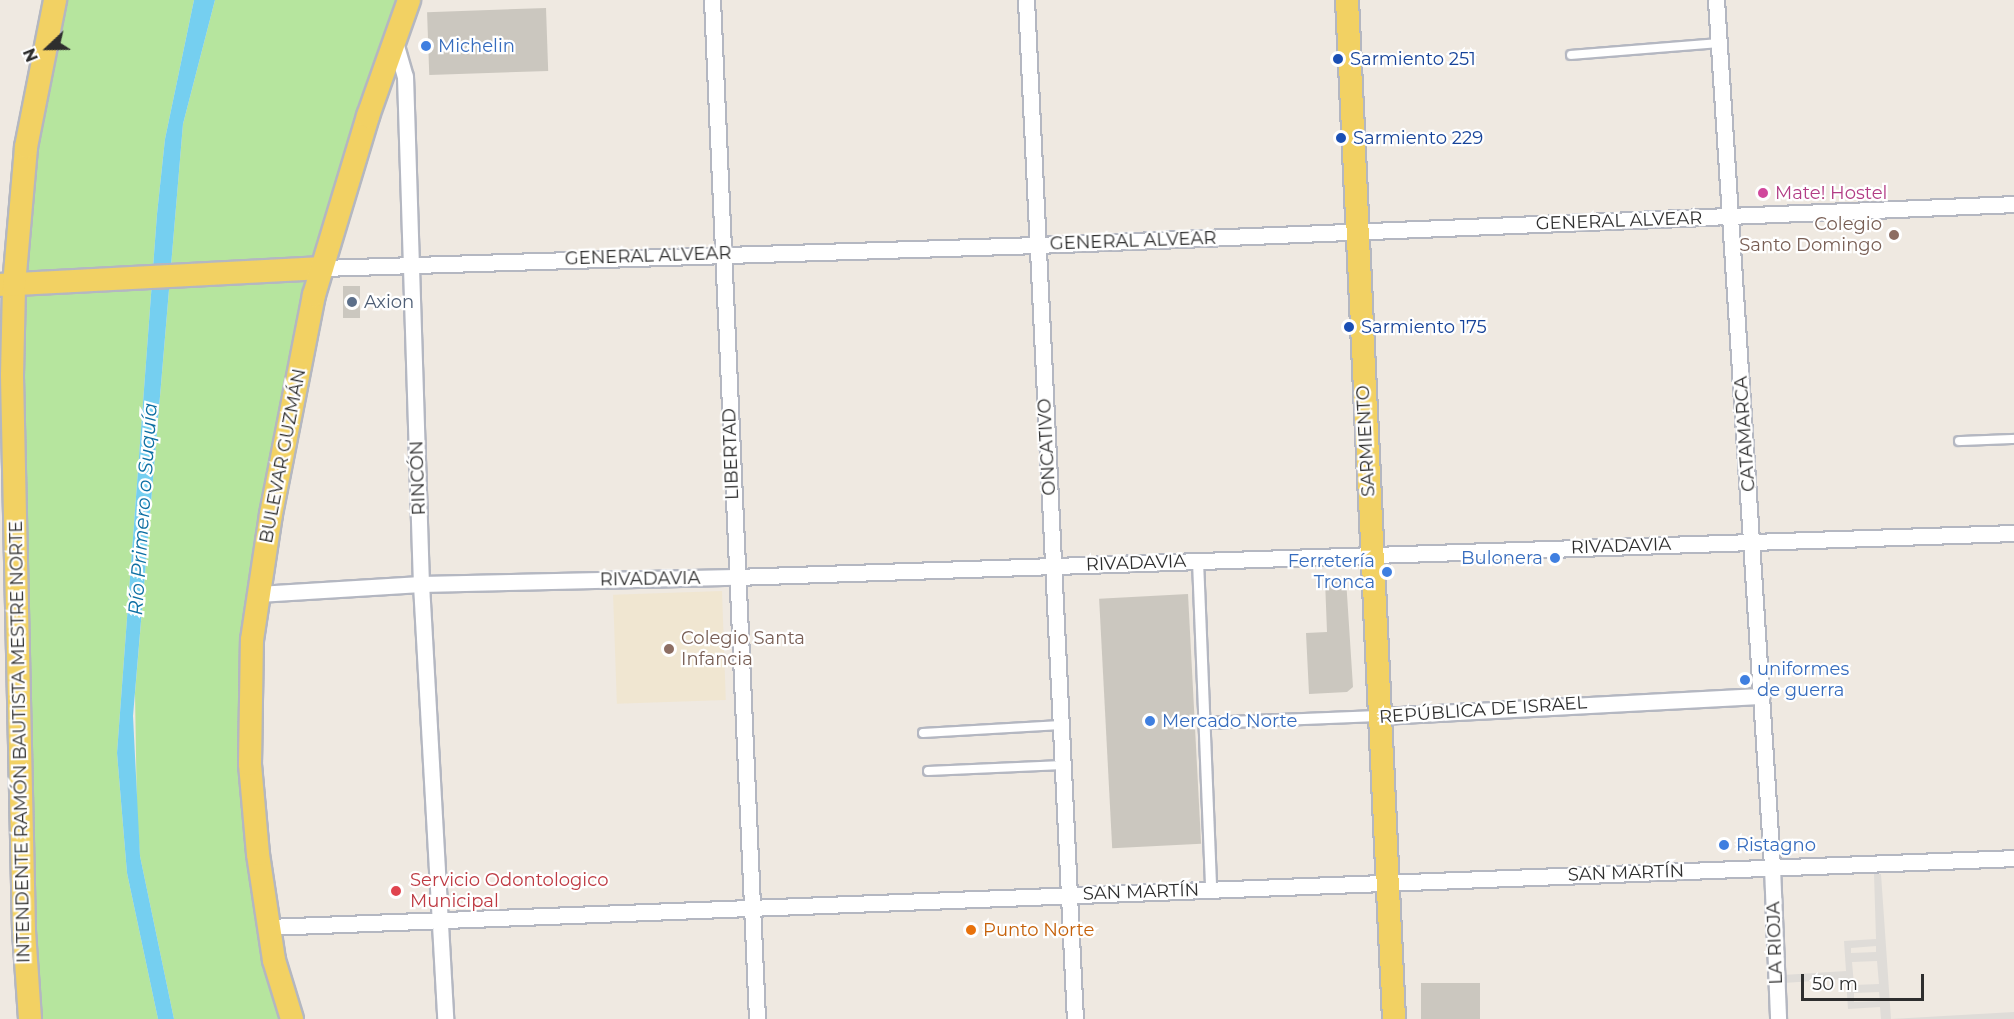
<!DOCTYPE html>
<html>
<head>
<meta charset="utf-8">
<style>
  body { margin:0 }
  #map { position:relative; width:2014px; height:1019px; overflow:hidden; background:#efe9e1; font-family:Montserrat,sans-serif }
  div>[style] { position:absolute }
  .education>* { inset:0; background:#f0e6d1; transform-origin:0 0 }
  .green>* { inset:0; background:#b6e59e }
  .plaza>* { inset:0; background:#dfdcd8 }
  .water>* { inset:0; background:#75cff0 }
  .building>* { inset:0; background:#cbc7bf; transform-origin:0 0 }
  .roads { filter:drop-shadow(2px 0 #b4b7c1) drop-shadow(-2px 0 #b4b7c1) drop-shadow(0 2px #b4b7c1) drop-shadow(0 -2px #b4b7c1) }
  .service>* { height:8px; margin:-4px; padding:0 4px; transform-origin:4px; border-radius:4px; background:#fff }
  .pedestrian>* { height:10px; margin:-5px; padding:0 5px; transform-origin:5px; border-radius:5px; background:#fff }
  .minor>* { height:15px; margin:-7.5px; padding:0 7.5px; transform-origin:7.5px; border-radius:7.5px; background:#fff }
  .primary>* { height:22px; margin:-11px; padding:0 11px; transform-origin:11px; border-radius:11px; background:#f2d163 }
  .dots>* { width:16px; height:16px; translate:-50% -50%; box-sizing:border-box; border:3px solid #fff; border-radius:50% }
  span { translate:-50% -50%; white-space:nowrap; text-align:center; line-height:1.15; -webkit-text-stroke:4.5px #fff; paint-order:stroke }
  .shop-label { font-size:18px; color:#366cbe }
  .left { translate:0 -50%; text-align:left }
  .right { translate:-100% -50%; text-align:right }
  .transit-label { font-size:18px; color:#164399 }
  .hotel-label { font-size:18px; color:#b23c85 }
  .street-label { font-size:18px; color:#2e2e2e }
  .education-label { font-size:18px; color:#785e54 }
  .service-label { font-size:18px; color:#4e5e75 }
  .health-label { font-size:18px; color:#be3a42 }
  .food-label { font-size:18px; color:#c56008 }
  .water-label { font-size:20px; color:#0d6fa3; font-style:italic }
  .north { position:absolute; left:18px; top:18px; width:60px; height:60px; -webkit-text-stroke:4px #fff; paint-order:stroke; rotate:248deg; font-size:16px; font-weight:700; line-height:24px; text-align:center; color:#2e2e2e }
  .north::after { content:''; display:block; margin:auto; width:21px; height:27px; background:#2e2e2e; clip-path:polygon(50% 0,100% 100%,50% 72%,0 100%) }
  .scale { position:absolute; left:1801px; top:974px; width:123px; height:27px; box-sizing:border-box; border:3px solid #2e2e2e; border-top:0; padding-left:8px; font-size:18px; line-height:21px; white-space:nowrap; color:#2e2e2e; -webkit-text-stroke:4px #fff; paint-order:stroke }
</style>
</head>
<body>
<div id="map">
  <div class="education">
    <div style="left:722px;top:591px;width:109px;height:109px;rotate:88deg"></div>
  </div>
  <div class="green">
    <div style="clip-path:polygon(55px 0,194px 0,165px 139px,157px 214px,117px 753px,127px 873px,158px 1019px,30px 1019px,14px 285px)"></div>
    <div style="clip-path:polygon(215px 0,409px 0,322px 268px,249px 719px,292px 1019px,174px 1019px,140px 856px,137px 815px,135px 693px,183px 124px)"></div>
  </div>
  <div class="plaza">
    <div style="clip-path:polygon(evenodd,1874px 874px,1881px 874px,1891px 1019px,2014px 1012px,2014px 1019px,1881px 1019px,1880px 1007px,1848px 1009px,1846px 979px,1783px 983px,1783px 975px,1846px 971px,1844px 941px,1876px 939px,1874px 874px,1876px 946px,1876px 952px,1851px 953px,1851px 948px,1876px 946px,1874px 874px,1877px 961px,1879px 984px,1854px 985px,1852px 962px,1877px 961px,1874px 874px,1879px 992px,1880px 1001px,1854px 1002px,1854px 993px,1879px 992px)"></div>
  </div>
  <div class="water">
    <div style="clip-path:polygon(194px 0,215px 0,183px 124px,133px 716px,140px 856px,174px 1019px,158px 1019px,127px 873px,117px 753px,157px 214px,165px 139px)"></div>
  </div>
  <div class="building">
    <div style="left:546px;top:8px;width:63px;height:119px;rotate:88deg"></div>
    <div style="left:343px;top:286px;width:17px;height:32px"></div>
    <div style="clip-path:polygon(1346px 579px,1353px 687px,1347px 692px,1309px 694px,1306px 633px,1327px 632px,1325px 580px)"></div>
    <div style="left:1188px;top:594px;width:250px;height:89px;rotate:87deg"></div>
    <div style="left:1480px;top:983px;width:36px;height:59px;rotate:90deg"></div>
  </div>
  <div class="roads">
    <div class="service">
      <div style="left:1571px;top:55px;width:148px;rotate:-4.6deg"></div>
      <div style="left:1959px;top:441px;width:55px;rotate:-2.1deg"></div>
      <div style="left:923px;top:733px;width:138px;rotate:-3.3deg"></div>
      <div style="left:928px;top:771px;width:135px;rotate:-2.5deg"></div>
    </div>
    <div class="pedestrian">
      <div style="left:1198px;top:561px;width:328px;rotate:87.7deg"></div>
      <div style="left:1204px;top:723px;width:175px;rotate:-2.3deg"></div>
    </div>
    <div class="minor">
      <div style="left:712px;top:0;width:1020px;rotate:87.47deg"></div>
      <div style="left:1026px;top:0;width:1020px;rotate:87.25deg"></div>
      <div style="left:1716px;top:0;width:869px;rotate:86.3deg"></div>
      <div style="left:1772px;top:867px;width:152px;rotate:87.7deg"></div>
      <div style="left:395px;top:42px;width:35px;rotate:74deg"></div>
      <div style="left:405px;top:76px;width:508px;rotate:88.2deg"></div>
      <div style="left:421px;top:584px;width:436px;rotate:86.8deg"></div>
      <div style="left:322px;top:268px;width:715px;rotate:-1.84deg"></div>
      <div style="left:1037px;top:245px;width:978px;rotate:-2.4deg"></div>
      <div style="left:258px;top:594px;width:163px;rotate:-3.5deg"></div>
      <div style="left:421px;top:584px;width:314px;rotate:-1.3deg"></div>
      <div style="left:735px;top:577px;width:1280px;rotate:-1.97deg"></div>
      <div style="left:1379px;top:716px;width:383px;rotate:-3deg"></div>
      <div style="left:268px;top:927px;width:1747px;rotate:-2.26deg"></div>
    </div>
    <div class="primary">
      <div style="left:1347px;top:0;width:1020px;rotate:87.36deg"></div>
      <div style="left:0;top:285px;width:322px;rotate:-3deg"></div>
      <div style="left:30px;top:1019px;width:88px;rotate:-93.9deg"></div>
      <div style="left:24px;top:931px;width:556px;rotate:-91.24deg"></div>
      <div style="left:12px;top:375px;width:90px;rotate:-88.7deg"></div>
      <div style="left:14px;top:285px;width:139px;rotate:-85deg"></div>
      <div style="left:26px;top:147px;width:150px;rotate:-78.8deg"></div>
      <div style="left:292px;top:1019px;width:62px;rotate:-107deg"></div>
      <div style="left:274px;top:960px;width:107px;rotate:-98.6deg"></div>
      <div style="left:258px;top:854px;width:90px;rotate:-95.1deg"></div>
      <div style="left:250px;top:764px;width:124px;rotate:-89.1deg"></div>
      <div style="left:252px;top:640px;width:127px;rotate:-81.4deg"></div>
      <div style="left:271px;top:514px;width:223px;rotate:-78.9deg"></div>
      <div style="left:314px;top:295px;width:187px;rotate:-73.2deg"></div>
      <div style="left:368px;top:116px;width:123px;rotate:-70.5deg"></div>
    </div>
  </div>
  <div class="dots">
    <div style="left:426px;top:46px;background:#3f7fe0"></div>
    <div style="left:1338px;top:59px;background:#1a4fb4"></div>
    <div style="left:1341px;top:138px;background:#1a4fb4"></div>
    <div style="left:1763px;top:193px;background:#d1479c"></div>
    <div style="left:1894px;top:235px;background:#8d6e63"></div>
    <div style="left:352px;top:302px;background:#5c6f8a"></div>
    <div style="left:1349px;top:327px;background:#1a4fb4"></div>
    <div style="left:1555px;top:558px;background:#3f7fe0"></div>
    <div style="left:1387px;top:572px;background:#3f7fe0"></div>
    <div style="left:669px;top:649px;background:#8d6e63"></div>
    <div style="left:1745px;top:680px;background:#3f7fe0"></div>
    <div style="left:1150px;top:721px;background:#3f7fe0"></div>
    <div style="left:1724px;top:845px;background:#3f7fe0"></div>
    <div style="left:396px;top:891px;background:#e0444e"></div>
    <div style="left:971px;top:930px;background:#e8710a"></div>
  </div>
  <div class="shop-label">
    <span class="left" style="left:438px;top:46px">Michelin</span>
    <span class="right" style="left:1543px;top:558px">Bulonera</span>
    <span class="right" style="left:1375px;top:572px">Ferretería<br>Tronca</span>
    <span class="left" style="left:1757px;top:680px">uniformes<br>de guerra</span>
    <span class="left" style="left:1162px;top:721px">Mercado Norte</span>
    <span class="left" style="left:1736px;top:845px">Ristagno</span>
  </div>
  <div class="transit-label">
    <span class="left" style="left:1350px;top:59px">Sarmiento 251</span>
    <span class="left" style="left:1353px;top:138px">Sarmiento 229</span>
    <span class="left" style="left:1361px;top:327px">Sarmiento 175</span>
  </div>
  <div class="hotel-label">
    <span class="left" style="left:1775px;top:193px">Mate! Hostel</span>
  </div>
  <div class="street-label">
    <span style="left:1619px;top:221px;rotate:-2deg">GENERAL ALVEAR</span>
    <span style="left:1133px;top:241px;rotate:-2deg">GENERAL ALVEAR</span>
    <span style="left:648px;top:256px;rotate:-2deg">GENERAL ALVEAR</span>
    <span style="left:1745px;top:434px;rotate:-94deg">CATAMARCA</span>
    <span style="left:1366px;top:441px;rotate:-93deg">SARMIENTO</span>
    <span style="left:1047px;top:447px;rotate:-93deg">ONCATIVO</span>
    <span style="left:731px;top:454px;rotate:-92deg">LIBERTAD</span>
    <span style="left:283px;top:456px;rotate:-79deg">BULEVAR GUZMÁN</span>
    <span style="left:418px;top:478px;rotate:-92deg">RINCÓN</span>
    <span style="left:1621px;top:546px;rotate:-2deg">RIVADAVIA</span>
    <span style="left:1136px;top:563px;rotate:-2deg">RIVADAVIA</span>
    <span style="left:650px;top:579px;rotate:-1deg">RIVADAVIA</span>
    <span style="left:1483px;top:710px;rotate:-4deg">REPÚBLICA DE ISRAEL</span>
    <span style="left:20px;top:742px;rotate:-91deg">INTENDENTE RAMÓN BAUTISTA MESTRE NORTE</span>
    <span style="left:1626px;top:873px;rotate:-2deg">SAN MARTÍN</span>
    <span style="left:1141px;top:892px;rotate:-2deg">SAN MARTÍN</span>
    <span style="left:1775px;top:943px;rotate:-92deg">LA RIOJA</span>
  </div>
  <div class="education-label">
    <span class="right" style="left:1882px;top:235px">Colegio<br>Santo Domingo</span>
    <span class="left" style="left:681px;top:649px">Colegio Santa<br>Infancia</span>
  </div>
  <div class="service-label">
    <span class="left" style="left:364px;top:302px">Axion</span>
  </div>
  <div class="health-label">
    <span class="left" style="left:410px;top:891px">Servicio Odontologico<br>Municipal</span>
  </div>
  <div class="food-label">
    <span class="left" style="left:983px;top:930px">Punto Norte</span>
  </div>
  <div class="water-label">
    <span style="left:143px;top:509px;rotate:-86deg">Río Primero o Suquía</span>
  </div>
  <div class="north">N</div>
  <div class="scale">50 m</div>
</div>
</body>
</html>
